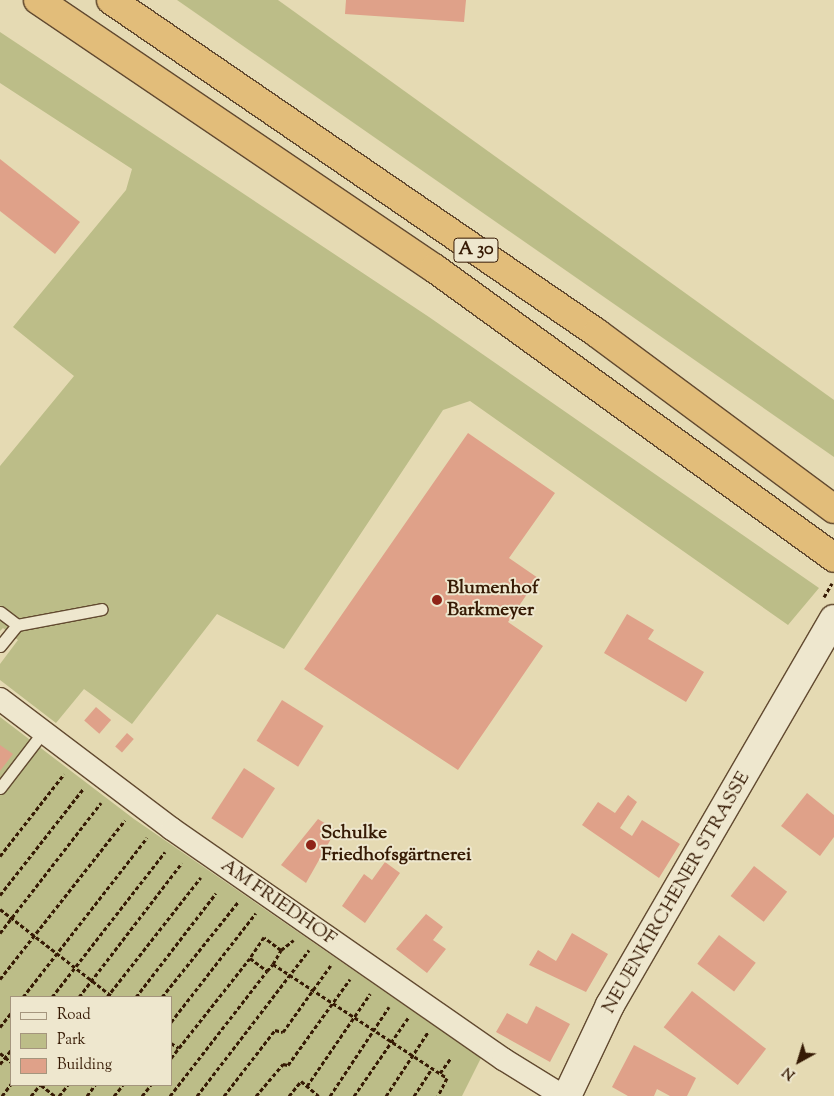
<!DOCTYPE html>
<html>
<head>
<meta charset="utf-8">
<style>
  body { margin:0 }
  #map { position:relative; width:834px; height:1096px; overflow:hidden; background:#e5dab3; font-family:"Sorts Mill Goudy",serif }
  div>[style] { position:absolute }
  .green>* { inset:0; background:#bcbd88 }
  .building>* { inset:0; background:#dfa189; transform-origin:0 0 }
  .path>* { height:3px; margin-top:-1.5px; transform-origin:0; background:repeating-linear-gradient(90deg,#361a04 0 4px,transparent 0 6.5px) }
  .roads { filter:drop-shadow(1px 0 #624a30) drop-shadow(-1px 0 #624a30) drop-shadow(0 1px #624a30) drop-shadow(0 -1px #624a30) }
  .service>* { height:11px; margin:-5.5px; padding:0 5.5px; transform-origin:5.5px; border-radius:5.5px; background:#eee7ce }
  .minor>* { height:22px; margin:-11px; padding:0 11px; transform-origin:11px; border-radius:11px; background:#eee7ce }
  .secondary>* { height:28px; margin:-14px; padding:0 14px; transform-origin:14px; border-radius:14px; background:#eee7ce }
  .motorway>* { height:28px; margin:-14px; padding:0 14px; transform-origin:14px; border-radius:14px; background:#e2bd7a }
  .dots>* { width:14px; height:14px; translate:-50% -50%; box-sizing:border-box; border:2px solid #eee7ce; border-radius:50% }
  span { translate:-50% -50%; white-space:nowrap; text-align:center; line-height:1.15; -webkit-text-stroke:4px #eee7ce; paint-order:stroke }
  .shield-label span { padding:1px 4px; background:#eee7ce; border:1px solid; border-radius:4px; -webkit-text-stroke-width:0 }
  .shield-label { font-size:18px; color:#361a04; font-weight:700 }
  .poi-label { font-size:19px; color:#361a04; font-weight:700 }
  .left { translate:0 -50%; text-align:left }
  .street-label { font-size:19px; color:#361a04 }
  .legend { position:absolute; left:10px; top:996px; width:162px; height:90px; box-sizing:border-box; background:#eee7ce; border:1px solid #a4957d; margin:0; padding:6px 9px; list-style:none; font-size:15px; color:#361a04 }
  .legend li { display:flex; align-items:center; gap:10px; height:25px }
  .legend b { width:25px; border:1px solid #a4957d }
  .north { position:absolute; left:774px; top:1036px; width:50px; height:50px; -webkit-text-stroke:4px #eee7ce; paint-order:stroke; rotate:219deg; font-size:14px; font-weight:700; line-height:20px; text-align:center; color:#361a04 }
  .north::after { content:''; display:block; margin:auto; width:18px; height:22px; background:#361a04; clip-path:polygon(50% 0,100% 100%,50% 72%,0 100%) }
</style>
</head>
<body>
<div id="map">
  <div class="green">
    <div style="clip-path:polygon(177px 0,278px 0,834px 400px,834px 457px)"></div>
    <div style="clip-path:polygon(0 32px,429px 317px,819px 588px,788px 625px,470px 401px,443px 410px,284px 649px,217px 614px,132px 724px,84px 689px,56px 723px,0 680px,0 664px,18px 640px,3px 628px,0 631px,0 466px,74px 376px,13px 327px,126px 190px,132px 169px,0 83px)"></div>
    <div style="clip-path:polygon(evenodd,0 717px,134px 819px,481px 1058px,462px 1096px,0 1096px,0 717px,11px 997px,171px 997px,171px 1085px,11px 1085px,11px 997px)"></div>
  </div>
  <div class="building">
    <div style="clip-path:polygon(346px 0,466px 0,464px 22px,345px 14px)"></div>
    <div style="clip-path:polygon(0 159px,80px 222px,55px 254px,0 211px)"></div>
    <div style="clip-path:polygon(468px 433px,555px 493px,509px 558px,538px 578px,508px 622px,543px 646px,458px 770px,304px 669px)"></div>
    <div style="clip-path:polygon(627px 614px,654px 630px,648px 639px,704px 672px,686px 702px,604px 653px)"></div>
    <div style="left:282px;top:700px;width:49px;height:48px;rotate:32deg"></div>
    <div style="left:96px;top:707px;width:20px;height:18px;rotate:41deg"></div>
    <div style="left:127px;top:733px;width:9px;height:18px;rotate:41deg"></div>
    <div style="clip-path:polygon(0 745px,13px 754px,0 771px)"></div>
    <div style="left:244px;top:768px;width:37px;height:60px;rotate:33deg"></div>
    <div style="clip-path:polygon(807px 793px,834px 815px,834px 837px,820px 856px,781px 826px)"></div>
    <div style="clip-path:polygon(628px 795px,637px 802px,620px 828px,632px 836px,642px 820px,680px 844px,659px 878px,582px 825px,598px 802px,615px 813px)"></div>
    <div style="clip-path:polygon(318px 819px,336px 830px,306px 883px,281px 865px)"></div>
    <div style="clip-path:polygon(385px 862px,400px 873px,365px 923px,342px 906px,364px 874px,372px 880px)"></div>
    <div style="left:754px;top:866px;width:42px;height:38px;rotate:38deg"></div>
    <div style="clip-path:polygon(426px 914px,443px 927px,433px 940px,446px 949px,427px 973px,396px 949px)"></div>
    <div style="clip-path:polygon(572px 933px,608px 954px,586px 992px,529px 965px,538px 950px,556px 961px)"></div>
    <div style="left:719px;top:935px;width:46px;height:36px;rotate:37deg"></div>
    <div style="left:692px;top:991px;width:94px;height:46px;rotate:38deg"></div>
    <div style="clip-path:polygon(536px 1006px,570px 1024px,550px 1062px,496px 1032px,507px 1013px,527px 1024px)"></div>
    <div style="clip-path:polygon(634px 1045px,696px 1078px,687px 1096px,670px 1096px,657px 1089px,654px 1096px,628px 1096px,612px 1087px)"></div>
  </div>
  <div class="path">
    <div style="left:824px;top:597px;width:16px;rotate:-60deg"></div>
    <div style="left:0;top:856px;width:104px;rotate:-52deg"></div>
    <div style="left:0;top:895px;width:135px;rotate:-51.9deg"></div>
    <div style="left:0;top:909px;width:143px;rotate:37.9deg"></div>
    <div style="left:0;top:933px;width:165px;rotate:-52.2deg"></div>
    <div style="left:281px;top:950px;width:16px;rotate:-38deg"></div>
    <div style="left:273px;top:964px;width:208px;rotate:33.2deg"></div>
    <div style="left:447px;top:1078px;width:20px;rotate:117deg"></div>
    <div style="left:0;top:979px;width:202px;rotate:-51.8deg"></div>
    <div style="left:23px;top:997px;width:202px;rotate:-52.1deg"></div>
    <div style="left:52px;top:997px;width:184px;rotate:-52.1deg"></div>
    <div style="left:79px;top:997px;width:169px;rotate:-52.5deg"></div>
    <div style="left:107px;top:997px;width:152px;rotate:-51.9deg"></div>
    <div style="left:136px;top:997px;width:131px;rotate:-52.4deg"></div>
    <div style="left:162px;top:997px;width:122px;rotate:-51.3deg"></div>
    <div style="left:171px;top:1022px;width:138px;rotate:-52.1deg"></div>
    <div style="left:0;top:1027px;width:18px;rotate:-52deg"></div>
    <div style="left:171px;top:1043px;width:9px;rotate:32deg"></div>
    <div style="left:0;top:1053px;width:14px;rotate:39deg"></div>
    <div style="left:171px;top:1058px;width:127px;rotate:-51.7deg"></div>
    <div style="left:0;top:1064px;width:18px;rotate:-52deg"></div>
    <div style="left:440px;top:1073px;width:19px;rotate:-54deg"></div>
    <div style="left:41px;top:1085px;width:18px;rotate:38deg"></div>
    <div style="left:307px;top:1086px;width:112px;rotate:-55.6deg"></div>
    <div style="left:2px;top:1096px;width:15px;rotate:-53deg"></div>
    <div style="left:31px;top:1096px;width:14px;rotate:-51deg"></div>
    <div style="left:59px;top:1096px;width:14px;rotate:-51deg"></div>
    <div style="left:87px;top:1096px;width:14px;rotate:-54deg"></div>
    <div style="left:114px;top:1096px;width:14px;rotate:-51deg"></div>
    <div style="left:142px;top:1096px;width:14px;rotate:-51deg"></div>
    <div style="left:170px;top:1096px;width:158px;rotate:-52.2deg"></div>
    <div style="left:267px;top:971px;width:9px;rotate:-49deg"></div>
    <div style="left:273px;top:964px;width:16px;rotate:-60deg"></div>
    <div style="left:281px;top:950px;width:21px;rotate:-143deg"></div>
    <div style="left:264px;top:937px;width:25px;rotate:124deg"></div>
    <div style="left:250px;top:958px;width:21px;rotate:37deg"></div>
    <div style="left:197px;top:1096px;width:184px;rotate:-52.5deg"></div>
    <div style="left:224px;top:1096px;width:83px;rotate:-52.3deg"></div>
    <div style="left:275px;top:1030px;width:8px;rotate:14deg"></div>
    <div style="left:283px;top:1032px;width:82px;rotate:-54.4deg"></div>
    <div style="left:256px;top:1096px;width:42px;rotate:-49.8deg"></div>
    <div style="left:283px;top:1064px;width:5px;rotate:11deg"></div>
    <div style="left:288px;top:1065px;width:106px;rotate:-54.2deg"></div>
    <div style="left:289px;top:1096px;width:19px;rotate:-51deg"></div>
    <div style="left:301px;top:1081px;width:23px;rotate:40deg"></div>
    <div style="left:330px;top:1096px;width:107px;rotate:-56.5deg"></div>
    <div style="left:354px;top:1096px;width:95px;rotate:-55.3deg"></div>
    <div style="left:386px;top:1096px;width:77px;rotate:-56.7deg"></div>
    <div style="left:414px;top:1096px;width:33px;rotate:-57deg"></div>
  </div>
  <div class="roads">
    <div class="service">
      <div style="left:0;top:612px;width:21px;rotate:37deg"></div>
      <div style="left:17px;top:625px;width:27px;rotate:129deg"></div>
      <div style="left:17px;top:625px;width:86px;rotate:-10.7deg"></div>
      <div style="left:0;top:788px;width:71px;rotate:-52.5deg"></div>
    </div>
    <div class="minor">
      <div style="left:0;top:699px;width:216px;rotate:37.1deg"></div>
      <div style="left:172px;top:829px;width:403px;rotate:34.8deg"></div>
      <div style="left:503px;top:1059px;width:70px;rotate:31.7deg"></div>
    </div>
    <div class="secondary">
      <div style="left:567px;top:1096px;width:101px;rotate:-64.7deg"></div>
      <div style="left:610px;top:1005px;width:446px;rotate:-59.9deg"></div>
    </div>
    <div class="motorway">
      <div style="left:38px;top:0;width:478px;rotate:34.1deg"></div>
      <div style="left:434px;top:268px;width:494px;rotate:35.9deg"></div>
      <div style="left:111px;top:0;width:589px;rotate:34.42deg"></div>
      <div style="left:597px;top:333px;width:295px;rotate:36.6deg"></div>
    </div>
  </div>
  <div class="dots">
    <div style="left:437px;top:600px;background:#8f2418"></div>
    <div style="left:311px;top:845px;background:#8f2418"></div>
  </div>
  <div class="shield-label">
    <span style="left:476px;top:250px">A 30</span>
  </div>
  <div class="poi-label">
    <span class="left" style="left:447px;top:600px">Blumenhof<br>Barkmeyer</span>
    <span class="left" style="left:321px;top:845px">Schulke<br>Friedhofsgärtnerei</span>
  </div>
  <div class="street-label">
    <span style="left:677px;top:893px;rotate:-60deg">NEUENKIRCHENER STRASSE</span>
    <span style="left:278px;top:903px;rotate:35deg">AM FRIEDHOF</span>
  </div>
  <ul class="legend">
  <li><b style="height:6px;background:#eee7ce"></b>Road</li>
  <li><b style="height:14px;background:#bcbd88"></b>Park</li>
  <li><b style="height:14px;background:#dfa189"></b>Building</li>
  </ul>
  <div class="north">N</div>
</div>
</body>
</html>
